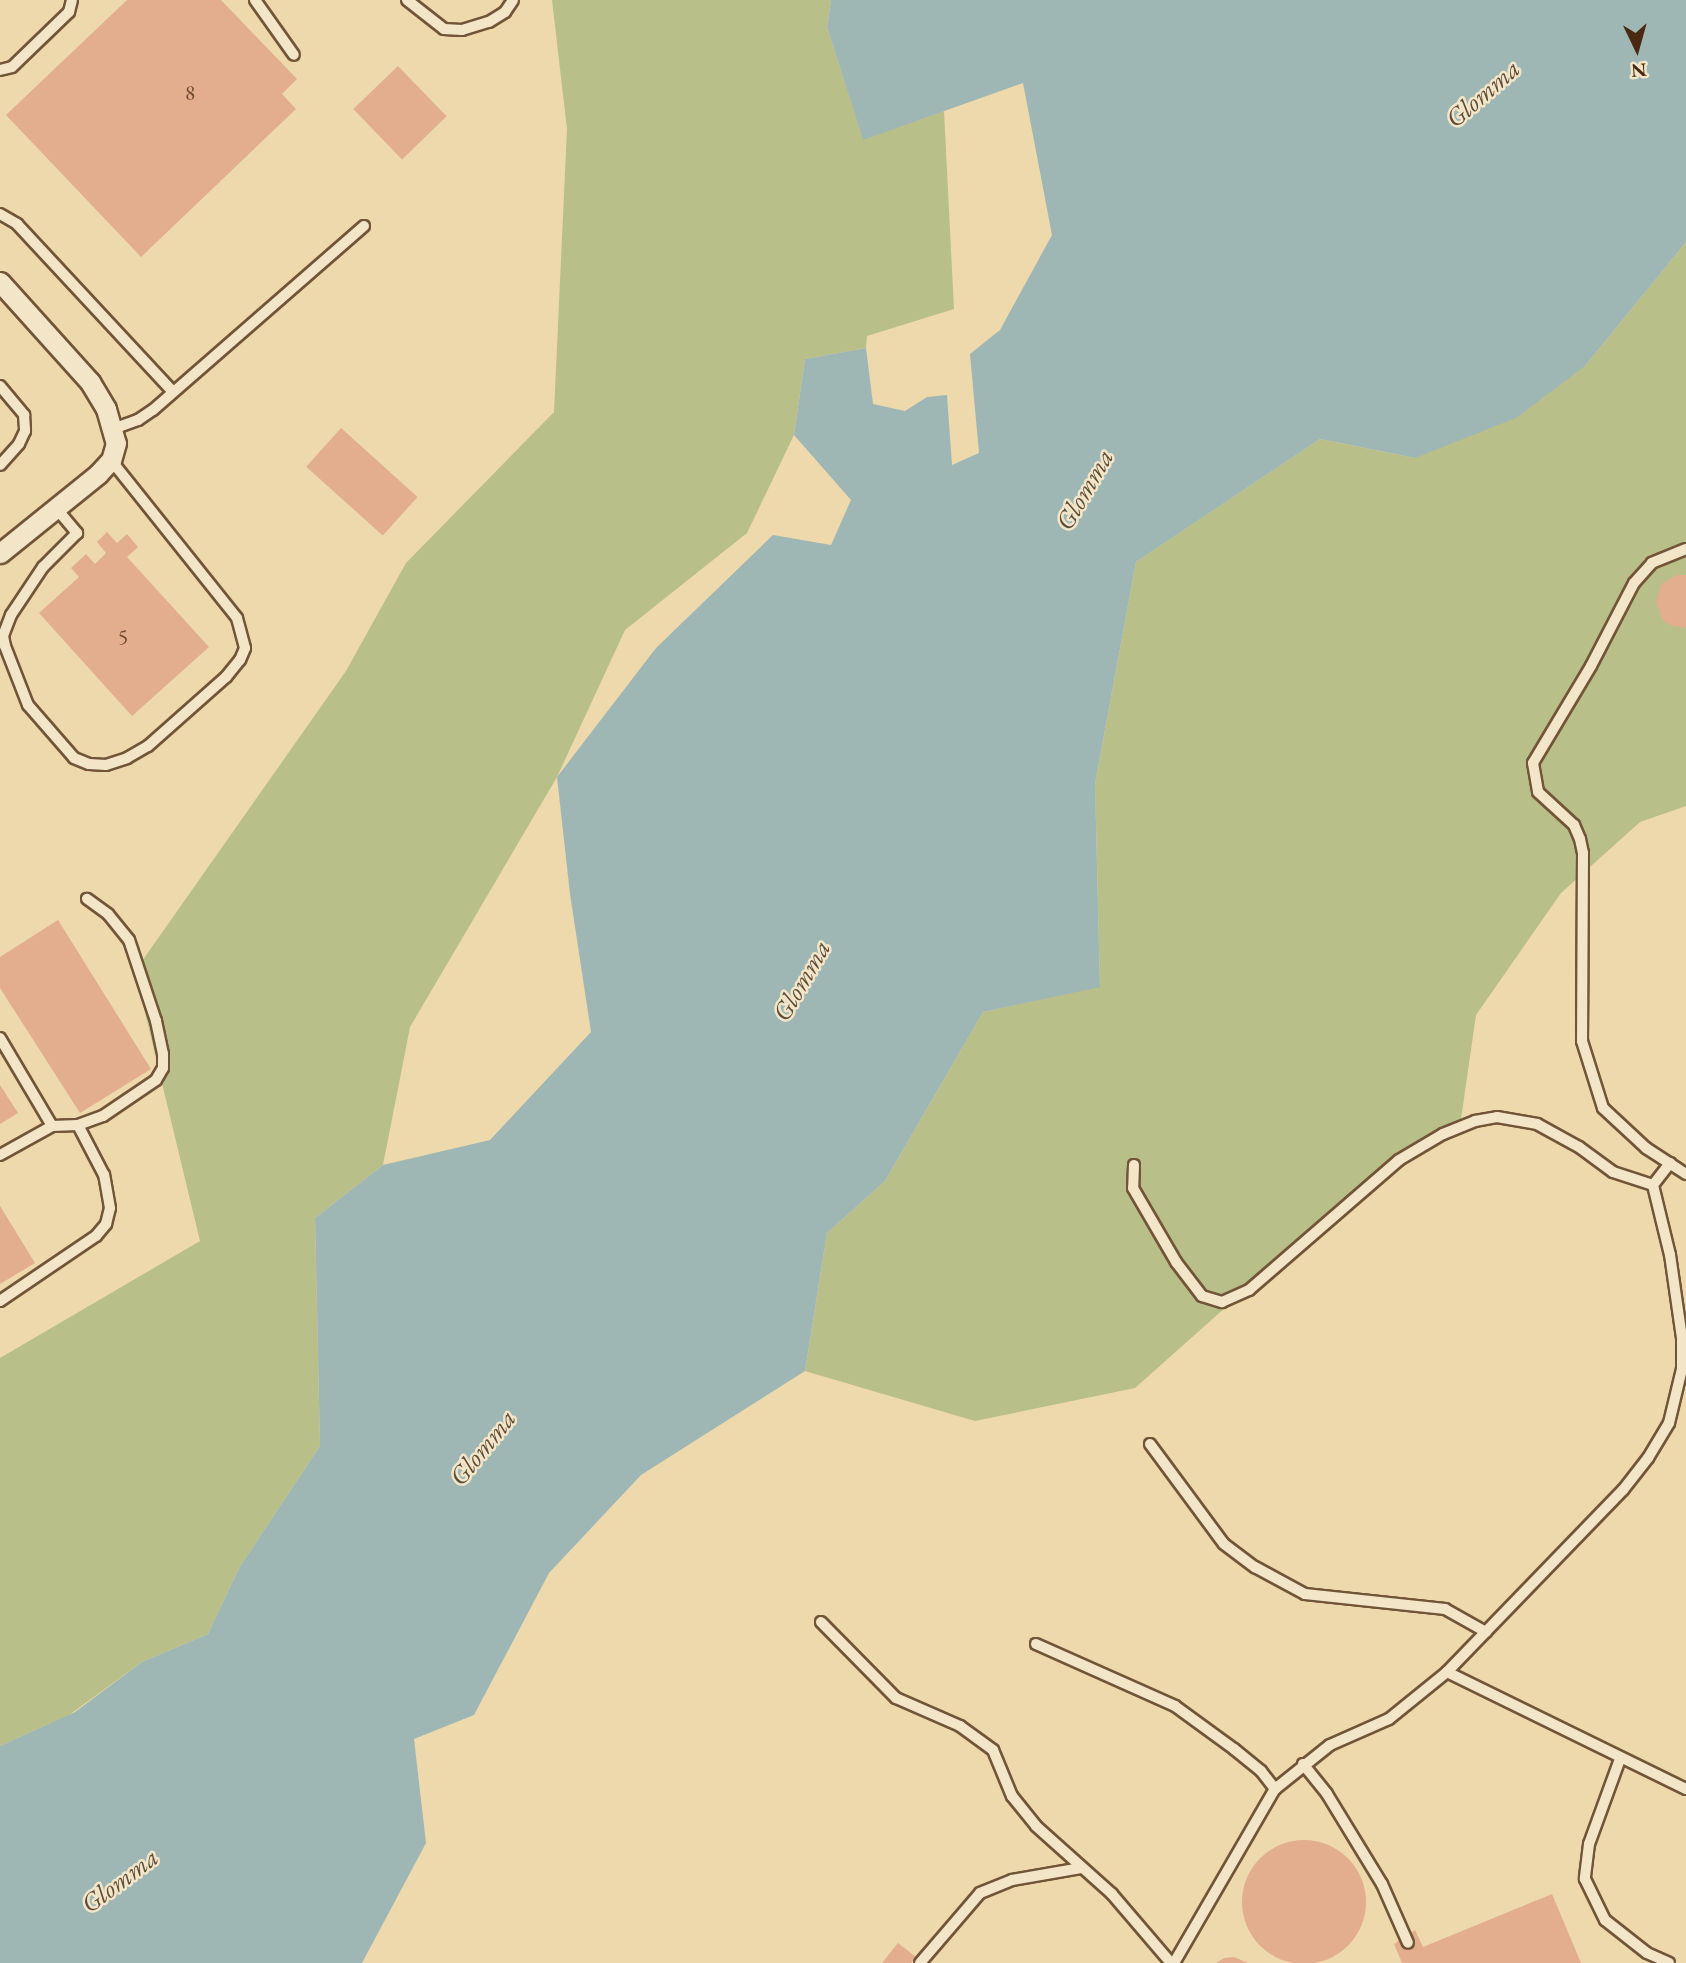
<!DOCTYPE html>
<html>
<head>
<meta charset="utf-8">
<style>
  body { margin:0 }
  #map { position:relative; width:1686px; height:1963px; overflow:hidden; background:#edd9ab; font-family:"EB Garamond",serif }
  div>[style] { position:absolute }
  .green>* { inset:0; background:#b9bf88 }
  .water>* { inset:0; background:#9eb7b5 }
  .building>* { inset:0; background:#e3ae8d; transform-origin:0 0 }
  .round { border-radius:50% }
  .roads { filter:drop-shadow(2px 0 #725538) drop-shadow(-2px 0 #725538) drop-shadow(0 2px #725538) drop-shadow(0 -2px #725538) }
  .service>* { height:10px; margin:-5px; padding:0 5px; transform-origin:5px; border-radius:5px; background:#f3e6c8 }
  .minor>* { height:19px; margin:-9.5px; padding:0 9.5px; transform-origin:9.5px; border-radius:9.5px; background:#f3e6c8 }
  span { translate:-50% -50%; white-space:nowrap; text-align:center; line-height:1.15; -webkit-text-stroke:5px #f3e6c8; paint-order:stroke }
  .number-label { font-size:21px; color:#704a30 }
  .number-label span { -webkit-text-stroke-width:0 }
  .water-label { font-size:26px; color:#5e4c3a; font-style:italic }
  .north { position:absolute; left:1602px; top:14px; width:70px; height:70px; -webkit-text-stroke:5px #f3e6c8; paint-order:stroke; rotate:175deg; font-size:19px; font-weight:700; line-height:28px; text-align:center; color:#492911 }
  .north::after { content:''; display:block; margin:auto; width:24px; height:32px; background:#492911; clip-path:polygon(50% 0,100% 100%,50% 72%,0 100%) }
</style>
</head>
<body>
<div id="map">
  <div class="green">
    <div style="clip-path:polygon(552px 0,831px 0,827px 27px,863px 139px,944px 111px,954px 309px,867px 336px,866px 348px,805px 359px,794px 435px,747px 533px,625px 630px,557px 777px,410px 1027px,383px 1165px,315px 1218px,320px 1446px,239px 1568px,208px 1634px,142px 1662px,69px 1715px,0 1746px,0 1358px,200px 1241px,135px 971px,346px 671px,406px 563px,554px 412px,567px 129px)"></div>
    <div style="clip-path:polygon(1686px 242px,1686px 806px,1640px 822px,1561px 893px,1476px 1015px,1459px 1133px,1368px 1185px,1299px 1242px,1135px 1388px,975px 1421px,805px 1371px,827px 1233px,885px 1181px,983px 1012px,1100px 986px,1095px 784px,1136px 562px,1320px 439px,1415px 458px,1585px 366px)"></div>
  </div>
  <div class="water">
    <div style="clip-path:polygon(831px 0,1686px 0,1686px 242px,1585px 366px,1516px 418px,1415px 458px,1320px 439px,1136px 562px,1095px 784px,1100px 987px,983px 1012px,885px 1181px,827px 1233px,805px 1371px,641px 1475px,549px 1573px,474px 1715px,414px 1739px,426px 1843px,362px 1963px,0 1963px,0 1746px,75px 1712px,142px 1662px,208px 1634px,239px 1568px,320px 1446px,315px 1218px,383px 1165px,490px 1140px,591px 1032px,570px 894px,557px 777px,656px 648px,773px 535px,831px 545px,851px 500px,794px 435px,805px 359px,866px 348px,873px 404px,905px 411px,927px 397px,947px 395px,952px 465px,979px 453px,970px 354px,1000px 330px,1052px 235px,1023px 83px,863px 140px,827px 27px)"></div>
  </div>
  <div class="building">
    <div style="clip-path:polygon(127px 0,221px 0,297px 79px,282px 94px,296px 109px,141px 257px,6px 115px)"></div>
    <div style="left:398px;top:66px;width:70px;height:62px;rotate:46deg"></div>
    <div style="left:341px;top:428px;width:103px;height:52px;rotate:42deg"></div>
    <div style="clip-path:polygon(107px 532px,117px 543px,127px 534px,138px 547px,127px 557px,209px 647px,132px 716px,39px 613px,79px 577px,71px 568px,86px 554px,95px 564px,106px 553px,97px 542px)"></div>
    <div style="clip-path:polygon(1676px 575px,1686px 575px,1686px 628px,1669px 625px,1662px 619px,1656px 602px,1661px 585px)"></div>
    <div style="clip-path:polygon(58px 920px,151px 1069px,80px 1113px,0 988px,0 957px)"></div>
    <div style="clip-path:polygon(0 1085px,18px 1113px,0 1124px)"></div>
    <div style="clip-path:polygon(0 1206px,35px 1263px,0 1284px)"></div>
    <div class="round" style="left:1242px;top:1840px;width:124px;height:124px"></div>
    <div style="clip-path:polygon(1552px 1894px,1581px 1963px,1402px 1963px,1394px 1944px,1415px 1930px,1423px 1947px)"></div>
    <div style="clip-path:polygon(898px 1943px,916px 1957px,911px 1963px,882px 1963px)"></div>
    <div style="clip-path:polygon(1234px 1957px,1248px 1963px,1216px 1963px,1224px 1958px)"></div>
  </div>
  <div class="roads">
    <div class="service">
      <div style="left:255px;top:0;width:67px;rotate:54.7deg"></div>
      <div style="left:407px;top:0;width:47px;rotate:38.1deg"></div>
      <div style="left:444px;top:29px;width:18px;rotate:3deg"></div>
      <div style="left:462px;top:30px;width:28px;rotate:-17deg"></div>
      <div style="left:489px;top:22px;width:19px;rotate:-32deg"></div>
      <div style="left:505px;top:12px;width:14px;rotate:-56deg"></div>
      <div style="left:0;top:70px;width:12px;rotate:-14deg"></div>
      <div style="left:12px;top:67px;width:79px;rotate:-44deg"></div>
      <div style="left:69px;top:12px;width:12px;rotate:-76deg"></div>
      <div style="left:0;top:214px;width:20px;rotate:30deg"></div>
      <div style="left:17px;top:224px;width:228px;rotate:47.1deg"></div>
      <div style="left:0;top:386px;width:38px;rotate:50deg"></div>
      <div style="left:24px;top:415px;width:16px;rotate:86deg"></div>
      <div style="left:25px;top:431px;width:14px;rotate:115deg"></div>
      <div style="left:19px;top:444px;width:28px;rotate:132deg"></div>
      <div style="left:113px;top:429px;width:27px;rotate:-20deg"></div>
      <div style="left:138px;top:420px;width:18px;rotate:-34deg"></div>
      <div style="left:153px;top:410px;width:280px;rotate:-41.1deg"></div>
      <div style="left:56px;top:508px;width:33px;rotate:50deg"></div>
      <div style="left:77px;top:533px;width:48px;rotate:135deg"></div>
      <div style="left:43px;top:567px;width:58px;rotate:123.7deg"></div>
      <div style="left:11px;top:615px;width:22px;rotate:111deg"></div>
      <div style="left:3px;top:636px;width:10px;rotate:79deg"></div>
      <div style="left:5px;top:646px;width:63px;rotate:68.7deg"></div>
      <div style="left:28px;top:705px;width:70px;rotate:49deg"></div>
      <div style="left:74px;top:758px;width:16px;rotate:22deg"></div>
      <div style="left:89px;top:764px;width:17px;rotate:3deg"></div>
      <div style="left:106px;top:765px;width:22px;rotate:-18deg"></div>
      <div style="left:127px;top:758px;width:24px;rotate:-30deg"></div>
      <div style="left:148px;top:746px;width:104px;rotate:-41.5deg"></div>
      <div style="left:226px;top:677px;width:22px;rotate:-51deg"></div>
      <div style="left:240px;top:660px;width:13px;rotate:-67deg"></div>
      <div style="left:245px;top:648px;width:31px;rotate:-105deg"></div>
      <div style="left:237px;top:618px;width:202px;rotate:-128.6deg"></div>
      <div style="left:1686px;top:549px;width:37px;rotate:158deg"></div>
      <div style="left:1652px;top:563px;width:27px;rotate:132deg"></div>
      <div style="left:1634px;top:583px;width:93px;rotate:117.4deg"></div>
      <div style="left:1591px;top:666px;width:113px;rotate:120.9deg"></div>
      <div style="left:1533px;top:763px;width:29px;rotate:80deg"></div>
      <div style="left:1538px;top:792px;width:49px;rotate:42.5deg"></div>
      <div style="left:1574px;top:825px;width:15px;rotate:67deg"></div>
      <div style="left:1580px;top:839px;width:14px;rotate:78deg"></div>
      <div style="left:1583px;top:853px;width:188px;rotate:90.3deg"></div>
      <div style="left:1582px;top:1041px;width:70px;rotate:72.6deg"></div>
      <div style="left:1603px;top:1108px;width:59px;rotate:42.9deg"></div>
      <div style="left:1646px;top:1148px;width:48px;rotate:33deg"></div>
      <div style="left:0;top:1038px;width:102px;rotate:59.4deg"></div>
      <div style="left:0;top:1155px;width:60px;rotate:-29.1deg"></div>
      <div style="left:52px;top:1126px;width:26px;rotate:-2deg"></div>
      <div style="left:78px;top:1125px;width:27px;rotate:-20deg"></div>
      <div style="left:103px;top:1116px;width:64px;rotate:-34.2deg"></div>
      <div style="left:156px;top:1080px;width:14px;rotate:-60deg"></div>
      <div style="left:163px;top:1068px;width:14px;rotate:-90deg"></div>
      <div style="left:163px;top:1054px;width:34px;rotate:-102deg"></div>
      <div style="left:156px;top:1021px;width:85px;rotate:-108.4deg"></div>
      <div style="left:129px;top:940px;width:33px;rotate:-129deg"></div>
      <div style="left:108px;top:914px;width:26px;rotate:-144deg"></div>
      <div style="left:1134px;top:1165px;width:23px;rotate:92deg"></div>
      <div style="left:1133px;top:1188px;width:86px;rotate:59.8deg"></div>
      <div style="left:1176px;top:1262px;width:43px;rotate:52.6deg"></div>
      <div style="left:1202px;top:1296px;width:21px;rotate:17deg"></div>
      <div style="left:1222px;top:1302px;width:30px;rotate:-24deg"></div>
      <div style="left:1249px;top:1290px;width:198px;rotate:-40.9deg"></div>
      <div style="left:1399px;top:1160px;width:51px;rotate:-30.6deg"></div>
      <div style="left:1443px;top:1134px;width:35px;rotate:-22deg"></div>
      <div style="left:1475px;top:1121px;width:22px;rotate:-10deg"></div>
      <div style="left:1497px;top:1117px;width:41px;rotate:9.9deg"></div>
      <div style="left:1537px;top:1124px;width:48px;rotate:28.7deg"></div>
      <div style="left:1579px;top:1147px;width:42px;rotate:36.3deg"></div>
      <div style="left:1613px;top:1172px;width:42px;rotate:18deg"></div>
      <div style="left:0;top:1301px;width:116px;rotate:-34.1deg"></div>
      <div style="left:96px;top:1236px;width:16px;rotate:-50deg"></div>
      <div style="left:106px;top:1224px;width:16px;rotate:-76deg"></div>
      <div style="left:110px;top:1208px;width:34px;rotate:-100deg"></div>
      <div style="left:104px;top:1175px;width:56px;rotate:-117.5deg"></div>
      <div style="left:1150px;top:1444px;width:124px;rotate:53.5deg"></div>
      <div style="left:1224px;top:1544px;width:39px;rotate:37deg"></div>
      <div style="left:1255px;top:1567px;width:57px;rotate:28.4deg"></div>
      <div style="left:1305px;top:1594px;width:141px;rotate:6.1deg"></div>
      <div style="left:1445px;top:1609px;width:47px;rotate:29.3deg"></div>
      <div style="left:821px;top:1622px;width:107px;rotate:45.4deg"></div>
      <div style="left:896px;top:1698px;width:70px;rotate:23.6deg"></div>
      <div style="left:960px;top:1726px;width:41px;rotate:36deg"></div>
      <div style="left:993px;top:1750px;width:50px;rotate:67.6deg"></div>
      <div style="left:1012px;top:1796px;width:38px;rotate:51deg"></div>
      <div style="left:1036px;top:1826px;width:102px;rotate:41.8deg"></div>
      <div style="left:1112px;top:1894px;width:91px;rotate:49.5deg"></div>
      <div style="left:1036px;top:1644px;width:152px;rotate:24deg"></div>
      <div style="left:1175px;top:1706px;width:73px;rotate:36.1deg"></div>
      <div style="left:1234px;top:1749px;width:35px;rotate:39deg"></div>
      <div style="left:1261px;top:1771px;width:23px;rotate:52deg"></div>
      <div style="left:1447px;top:1672px;width:266px;rotate:26.1deg"></div>
      <div style="left:1620px;top:1759px;width:90px;rotate:110deg"></div>
      <div style="left:1589px;top:1844px;width:35px;rotate:97deg"></div>
      <div style="left:1585px;top:1879px;width:46px;rotate:64deg"></div>
      <div style="left:1605px;top:1920px;width:53px;rotate:38.2deg"></div>
      <div style="left:1647px;top:1953px;width:24px;rotate:24deg"></div>
      <div style="left:1303px;top:1764px;width:38px;rotate:51deg"></div>
      <div style="left:1327px;top:1794px;width:105px;rotate:58.6deg"></div>
      <div style="left:1382px;top:1884px;width:64px;rotate:66.2deg"></div>
      <div style="left:920px;top:1963px;width:92px;rotate:-49.4deg"></div>
      <div style="left:980px;top:1893px;width:35px;rotate:-22deg"></div>
      <div style="left:1012px;top:1880px;width:70px;rotate:-9.9deg"></div>
      <div style="left:1174px;top:1963px;width:201px;rotate:-59.9deg"></div>
      <div style="left:1275px;top:1789px;width:70px;rotate:-38.7deg"></div>
      <div style="left:1330px;top:1745px;width:64px;rotate:-23.8deg"></div>
      <div style="left:1389px;top:1719px;width:75px;rotate:-39deg"></div>
      <div style="left:1447px;top:1672px;width:253px;rotate:-46deg"></div>
      <div style="left:1623px;top:1490px;width:41px;rotate:-52deg"></div>
      <div style="left:1648px;top:1458px;width:41px;rotate:-59deg"></div>
      <div style="left:1669px;top:1423px;width:56px;rotate:-76.5deg"></div>
      <div style="left:1682px;top:1369px;width:31px;rotate:-90deg"></div>
      <div style="left:1682px;top:1338px;width:84px;rotate:-98.2deg"></div>
      <div style="left:1670px;top:1255px;width:72px;rotate:-103.7deg"></div>
      <div style="left:1653px;top:1185px;width:28px;rotate:-52deg"></div>
    </div>
    <div class="minor">
      <div style="left:0;top:282px;width:135px;rotate:48deg"></div>
      <div style="left:90px;top:382px;width:31px;rotate:59deg"></div>
      <div style="left:106px;top:409px;width:35px;rotate:74deg"></div>
      <div style="left:116px;top:443px;width:18px;rotate:106deg"></div>
      <div style="left:111px;top:460px;width:19px;rotate:133deg"></div>
      <div style="left:98px;top:474px;width:126px;rotate:141.1deg"></div>
    </div>
  </div>
  <div class="number-label">
    <span style="left:190px;top:93px">8</span>
    <span style="left:123px;top:637px">5</span>
  </div>
  <div class="water-label">
    <span style="left:1483px;top:94px;rotate:-41deg">Glomma</span>
    <span style="left:1085px;top:490px;rotate:-60deg">Glomma</span>
    <span style="left:802px;top:981px;rotate:-60deg">Glomma</span>
    <span style="left:483px;top:1448px;rotate:-51deg">Glomma</span>
    <span style="left:120px;top:1881px;rotate:-37deg">Glomma</span>
  </div>
  <div class="north">N</div>
</div>
</body>
</html>
